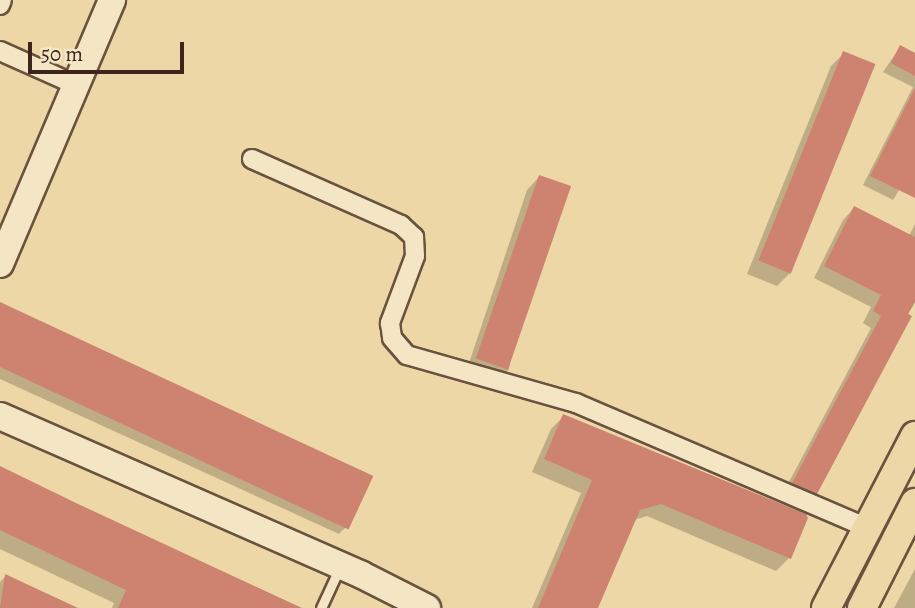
<!DOCTYPE html>
<html>
<head>
<meta charset="utf-8">
<style>
  body { margin:0 }
  #map { position:relative; width:915px; height:608px; overflow:hidden; background:#eed7a6; font-family:Alegreya,serif }
  div>[style] { position:absolute }
  .shadow>* { inset:0; background:#0003 }
  .building>* { inset:0; background:#ce8370; transform-origin:0 0 }
  .roads { filter:drop-shadow(2px 0 #69523f) drop-shadow(-2px 0 #69523f) drop-shadow(0 2px #69523f) drop-shadow(0 -2px #69523f) }
  .lane>* { height:9px; margin:-4.5px; padding:0 4.5px; transform-origin:4.5px; border-radius:4.5px; background:#f4e5c5 }
  .street>* { height:18px; margin:-9px; padding:0 9px; transform-origin:9px; border-radius:9px; background:#f4e5c5 }
  .secondary>* { height:26px; margin:-13px; padding:0 13px; transform-origin:13px; border-radius:13px; background:#f4e5c5 }
  .primary>* { height:28px; margin:-14px; padding:0 14px; transform-origin:14px; border-radius:14px; background:#eed7a6 }
  span { translate:-50% -50%; white-space:nowrap; text-align:center; line-height:1.15; -webkit-text-stroke:5px #f4e5c5; paint-order:stroke }
  .scale { position:absolute; left:28px; top:42px; width:156px; height:32px; box-sizing:border-box; border:4px solid #3d251d; border-top:0; padding-left:9px; font-size:21px; line-height:24px; white-space:nowrap; color:#3d251d; -webkit-text-stroke:5px #f4e5c5; paint-order:stroke }
</style>
</head>
<body>
<div id="map">
  <div class="shadow">
    <div style="clip-path:polygon(900px 47px,915px 55px,915px 164px,893px 200px,863px 185px,913px 87px,883px 72px)"></div>
    <div style="clip-path:polygon(844px 53px,790px 273px,777px 286px,747px 274px,831px 66px)"></div>
    <div style="clip-path:polygon(539px 177px,509px 369px,496px 382px,466px 372px,527px 190px)"></div>
    <div style="clip-path:polygon(854px 208px,909px 236px,915px 224px,915px 301px,815px 493px,804px 504px,782px 495px,871px 328px,863px 323px,871px 307px,814px 278px,843px 220px)"></div>
    <div style="clip-path:polygon(0 310px,352px 521px,339px 534px,0 379px)"></div>
    <div style="clip-path:polygon(564px 416px,806px 518px,789px 558px,776px 571px,647px 516px,634px 520px,596px 608px,532px 608px,581px 493px,532px 472px,551px 429px)"></div>
    <div style="clip-path:polygon(0 468px,298px 608px,112px 608px,114px 603px,0 549px)"></div>
    <div style="clip-path:polygon(915px 569px,915px 608px,894px 608px)"></div>
    <div style="clip-path:polygon(6px 576px,64px 608px,0 608px,0 582px)"></div>
  </div>
  <div class="building">
    <div style="clip-path:polygon(900px 45px,915px 53px,915px 76px,891px 63px)"></div>
    <div style="left:843px;top:51px;width:35px;height:226px;rotate:22deg"></div>
    <div style="clip-path:polygon(915px 88px,915px 198px,870px 176px)"></div>
    <div style="left:539px;top:175px;width:34px;height:194px;rotate:19deg"></div>
    <div style="clip-path:polygon(854px 206px,915px 237px,915px 302px,908px 314px,912px 316px,817px 494px,792px 483px,881px 316px,873px 311px,881px 295px,824px 266px)"></div>
    <div style="left:0;top:302px;width:412px;height:59px;rotate:25deg"></div>
    <div style="clip-path:polygon(563px 414px,806px 514px,808px 518px,791px 559px,661px 504px,640px 510px,598px 608px,538px 608px,592px 480px,544px 459px)"></div>
    <div style="clip-path:polygon(0 466px,76px 503px,302px 608px,118px 608px,126px 590px,0 530px)"></div>
    <div style="clip-path:polygon(5px 574px,78px 608px,0 608px)"></div>
  </div>
  <div class="roads">
    <div class="lane">
      <div style="left:321px;top:608px;width:43px;rotate:-65.2deg"></div>
    </div>
    <div class="street">
      <div style="left:0;top:5px;width:5px;rotate:-68deg"></div>
      <div style="left:0;top:51px;width:83px;rotate:24.1deg"></div>
      <div style="left:252px;top:159px;width:163px;rotate:23.9deg"></div>
      <div style="left:401px;top:225px;width:18px;rotate:43deg"></div>
      <div style="left:414px;top:237px;width:19px;rotate:87deg"></div>
      <div style="left:415px;top:256px;width:72px;rotate:110.5deg"></div>
      <div style="left:390px;top:323px;width:15px;rotate:82deg"></div>
      <div style="left:392px;top:338px;width:23px;rotate:49deg"></div>
      <div style="left:407px;top:355px;width:176px;rotate:15.9deg"></div>
      <div style="left:576px;top:403px;width:318px;rotate:23.2deg"></div>
    </div>
    <div class="secondary">
      <div style="left:0;top:264px;width:287px;rotate:-67deg"></div>
      <div style="left:0;top:416px;width:395px;rotate:23.7deg"></div>
      <div style="left:362px;top:575px;width:73px;rotate:26.9deg"></div>
    </div>
    <div class="primary">
      <div style="left:826px;top:608px;width:194px;rotate:-62.6deg"></div>
      <div style="left:862px;top:608px;width:118px;rotate:-63.2deg"></div>
    </div>
  </div>
  <div class="scale">50 m</div>
</div>
</body>
</html>
